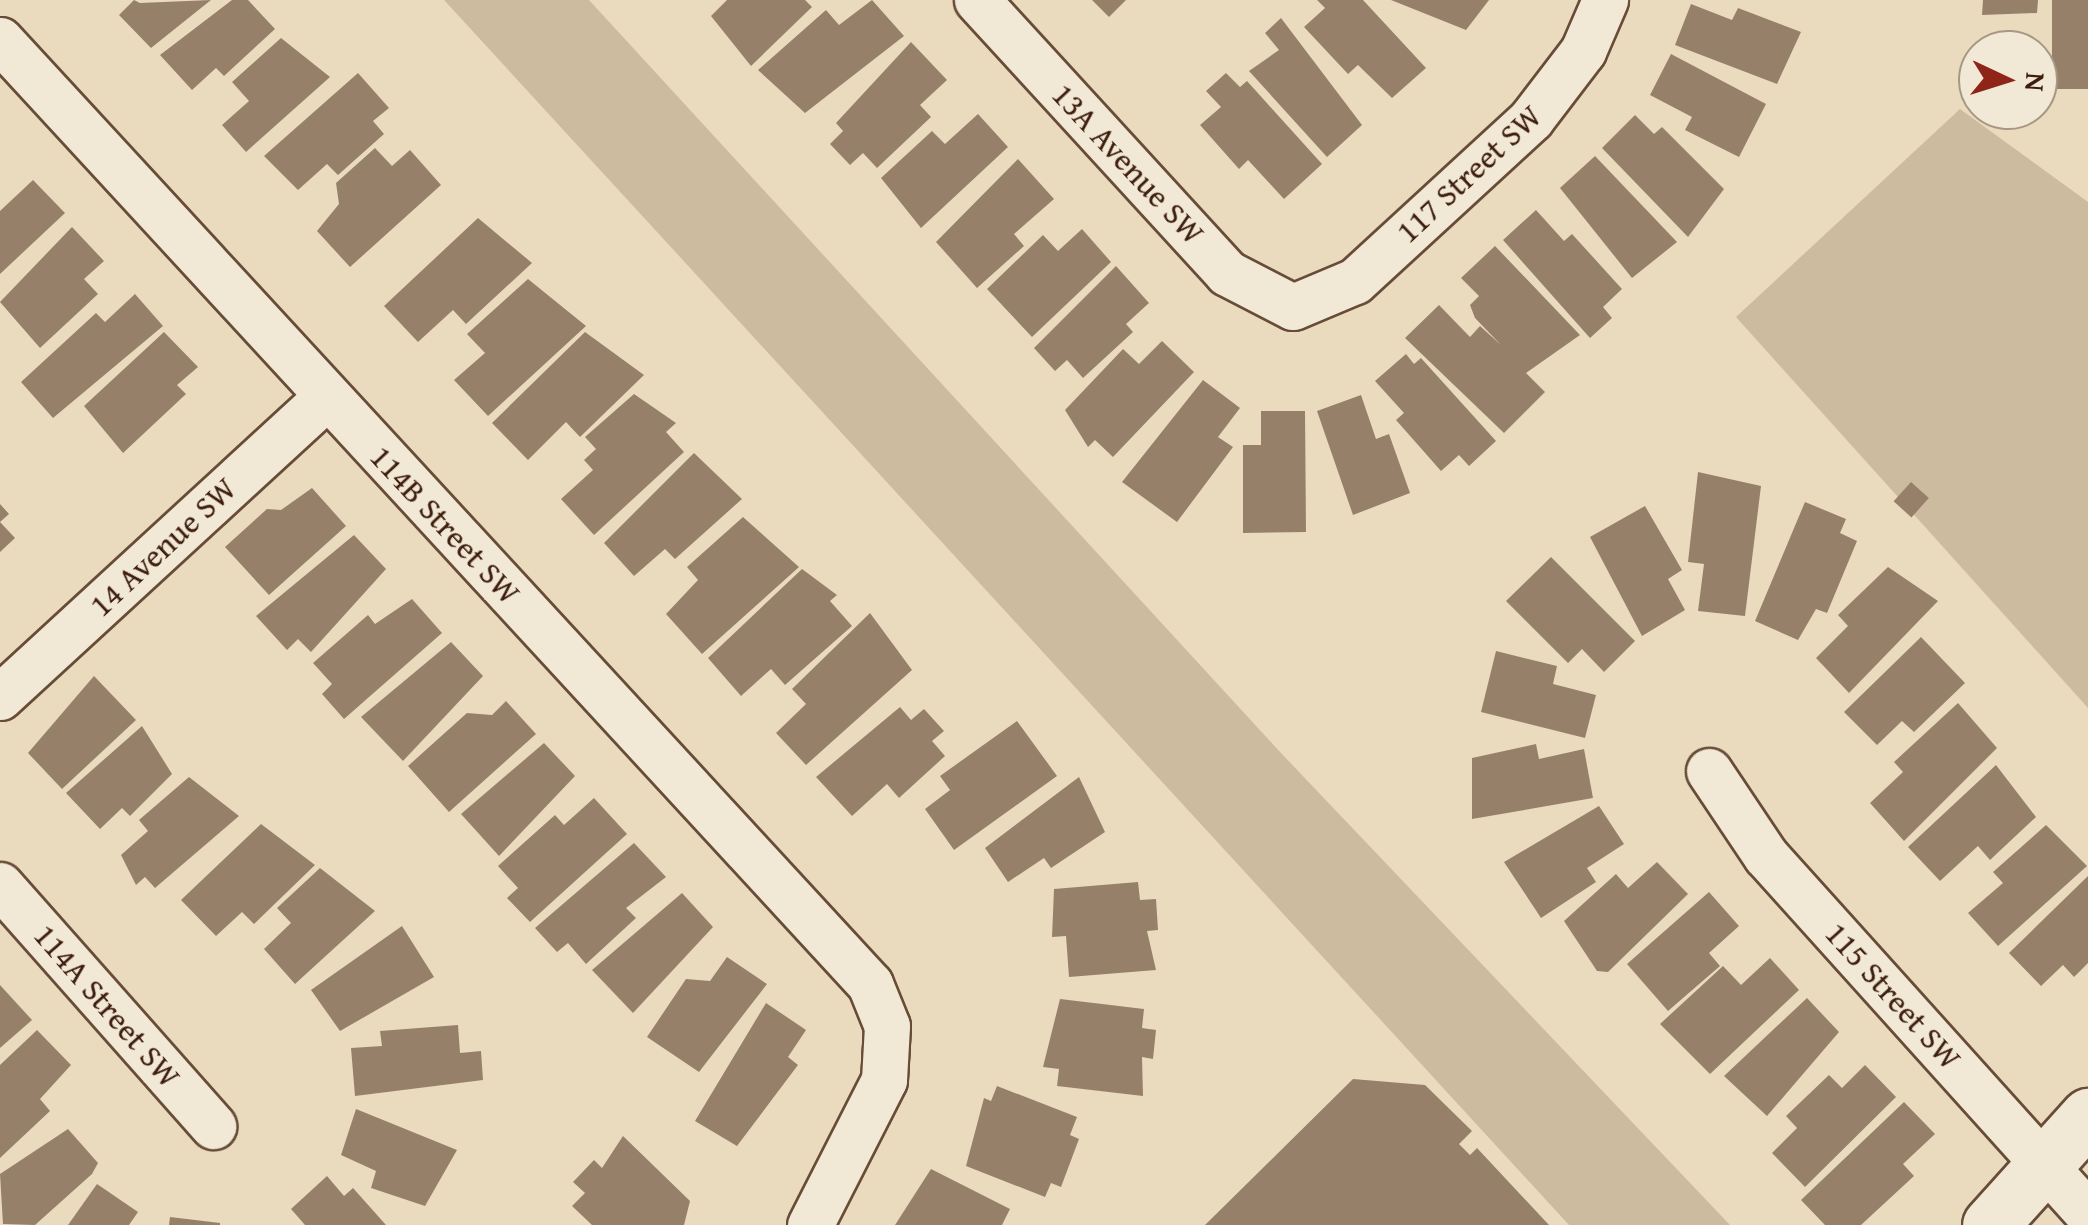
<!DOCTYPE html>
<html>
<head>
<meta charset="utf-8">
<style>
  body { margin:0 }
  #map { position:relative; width:2088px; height:1225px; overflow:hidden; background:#eadbbe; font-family:"Gentium Book Plus",serif }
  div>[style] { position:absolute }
  .green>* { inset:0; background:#cdbba0 }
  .building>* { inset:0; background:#978069; transform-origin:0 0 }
  .roads { filter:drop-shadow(2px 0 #684c38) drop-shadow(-2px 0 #684c38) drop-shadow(0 2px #684c38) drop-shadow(0 -2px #684c38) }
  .street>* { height:45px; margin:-22.5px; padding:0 22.5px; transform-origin:22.5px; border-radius:22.5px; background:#f1e8d5 }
  .secondary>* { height:55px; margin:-27.5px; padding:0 27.5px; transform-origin:27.5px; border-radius:27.5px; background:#f1e8d5 }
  span { translate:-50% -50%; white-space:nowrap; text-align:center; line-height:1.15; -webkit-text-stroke:9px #f1e8d5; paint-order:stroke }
  .street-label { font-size:32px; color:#3d1d0c }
  .north { position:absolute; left:1958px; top:30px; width:100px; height:100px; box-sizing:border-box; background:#f1e8d5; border:2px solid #a99785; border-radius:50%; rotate:94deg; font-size:28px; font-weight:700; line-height:40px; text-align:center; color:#3d1d0c }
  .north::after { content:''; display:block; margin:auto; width:35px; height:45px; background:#8f2418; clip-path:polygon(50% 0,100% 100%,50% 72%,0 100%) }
</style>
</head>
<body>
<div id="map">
  <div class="green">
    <div style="clip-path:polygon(444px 0,589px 0,1281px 753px,1730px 1225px,1569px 1225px)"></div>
    <div style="clip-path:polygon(1960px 109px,2088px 202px,2088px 708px,1736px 317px)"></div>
  </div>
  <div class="building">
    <div style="clip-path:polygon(134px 0,140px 3px,211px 0,151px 48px,119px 15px)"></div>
    <div style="clip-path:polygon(232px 0,248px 0,275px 29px,224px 76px,216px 68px,192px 90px,160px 55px)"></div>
    <div style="clip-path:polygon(727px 0,805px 0,812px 7px,751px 66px,711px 16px)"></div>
    <div style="clip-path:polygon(872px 0,904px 36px,805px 113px,758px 70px,826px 10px,839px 25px)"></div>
    <div style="clip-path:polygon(1092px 0,1126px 0,1109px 17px)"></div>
    <div style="clip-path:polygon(1317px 0,1363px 0,1426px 68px,1392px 98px,1358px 65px,1348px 74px,1304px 27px,1325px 8px)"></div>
    <div style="clip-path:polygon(1391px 0,1489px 0,1466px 30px)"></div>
    <div style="clip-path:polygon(1983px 0,2038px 0,2037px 13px,1982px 15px)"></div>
    <div style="left:2052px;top:0;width:36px;height:89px"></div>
    <div style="clip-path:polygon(1691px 4px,1732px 20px,1738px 8px,1801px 32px,1777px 84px,1675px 45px)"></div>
    <div style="clip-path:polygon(1281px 18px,1362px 125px,1327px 157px,1249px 71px,1279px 50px,1265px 33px)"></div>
    <div style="clip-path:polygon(281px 38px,330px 77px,246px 152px,222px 125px,249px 101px,232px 82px)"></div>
    <div style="clip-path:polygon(911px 42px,947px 80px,920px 105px,931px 117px,877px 168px,863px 153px,850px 165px,830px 144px,843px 131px,836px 123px)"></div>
    <div style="clip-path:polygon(1671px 54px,1766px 104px,1739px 157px,1685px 130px,1692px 117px,1650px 95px)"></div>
    <div style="clip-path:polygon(358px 73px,389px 108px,373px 121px,384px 134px,338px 175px,327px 164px,298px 190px,264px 156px)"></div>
    <div style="clip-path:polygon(1226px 73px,1240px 87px,1247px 81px,1322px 164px,1284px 199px,1248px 160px,1239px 169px,1200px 125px,1221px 107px,1206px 91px)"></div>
    <div style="clip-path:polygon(978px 114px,1008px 147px,921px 228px,881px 178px,932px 131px,945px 144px)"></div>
    <div style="clip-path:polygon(1635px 115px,1654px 134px,1662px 127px,1724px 189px,1688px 237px,1602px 148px)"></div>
    <div style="clip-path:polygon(375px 148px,392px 166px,410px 150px,441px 185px,350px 267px,317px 231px,339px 204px,336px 183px)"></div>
    <div style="clip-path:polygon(1595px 156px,1677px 242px,1632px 278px,1560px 188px)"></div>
    <div style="clip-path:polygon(1018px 159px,1054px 199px,1014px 234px,1024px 246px,977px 288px,936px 242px)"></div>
    <div style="clip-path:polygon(33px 180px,65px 213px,0 274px,0 211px)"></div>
    <div style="clip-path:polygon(1536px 210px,1564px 241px,1572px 234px,1622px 289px,1603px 307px,1612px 318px,1590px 338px,1503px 240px)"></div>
    <div style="clip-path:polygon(478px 218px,532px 263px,466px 324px,453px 310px,418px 342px,384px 306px)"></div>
    <div style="clip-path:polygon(72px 227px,104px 261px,84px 279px,98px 294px,40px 348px,0 302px)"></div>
    <div style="clip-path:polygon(1082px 229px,1111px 262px,1032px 337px,987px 289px,1043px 235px,1058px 251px)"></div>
    <div style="clip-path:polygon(1495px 246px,1580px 335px,1526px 373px,1545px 392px,1504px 433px,1405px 338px,1439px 305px,1470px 337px,1480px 326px,1501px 345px,1475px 318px,1470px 305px,1479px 296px,1461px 278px)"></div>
    <div style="clip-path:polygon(1116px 266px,1149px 303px,1126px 324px,1133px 332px,1083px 378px,1067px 360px,1055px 371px,1034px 348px)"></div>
    <div style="clip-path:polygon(528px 279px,586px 326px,488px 416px,454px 380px,485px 353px,467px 334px)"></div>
    <div style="clip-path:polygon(135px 294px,163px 326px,53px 418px,21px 382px,96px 313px,105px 322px)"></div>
    <div style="clip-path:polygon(164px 332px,198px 367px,177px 385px,186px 394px,123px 453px,84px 406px)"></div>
    <div style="clip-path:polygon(585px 332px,644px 375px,580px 437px,566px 422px,528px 460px,492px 423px)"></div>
    <div style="clip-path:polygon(1162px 341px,1194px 372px,1113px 457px,1095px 440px,1088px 447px,1065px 410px,1123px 349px,1139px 364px)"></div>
    <div style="clip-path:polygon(1406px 354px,1414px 364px,1421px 358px,1496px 441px,1469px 466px,1459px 455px,1441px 471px,1396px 420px,1404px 413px,1375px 381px)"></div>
    <div style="clip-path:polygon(1203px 380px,1240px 408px,1218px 437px,1233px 447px,1177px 522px,1122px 482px)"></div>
    <div style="clip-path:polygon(634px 394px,676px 423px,666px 432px,684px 452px,594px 535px,561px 499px,593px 470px,584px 460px,596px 449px,585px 437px)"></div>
    <div style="clip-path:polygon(1361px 395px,1376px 439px,1389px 434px,1410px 493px,1353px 515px,1317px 411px)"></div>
    <div style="clip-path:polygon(1261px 411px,1305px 411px,1306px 532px,1243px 533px,1243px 445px,1261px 445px)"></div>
    <div style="clip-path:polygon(694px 453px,742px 499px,675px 559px,665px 549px,634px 576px,604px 543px)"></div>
    <div style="clip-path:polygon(1698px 472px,1761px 486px,1745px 616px,1698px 611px,1704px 564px,1688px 562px)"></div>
    <div style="left:1911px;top:482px;width:24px;height:26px;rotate:42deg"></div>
    <div style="clip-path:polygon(312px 488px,346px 526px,269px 595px,225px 547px,267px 509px,281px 510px)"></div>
    <div style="clip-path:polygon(1805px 502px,1846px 519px,1840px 533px,1857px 541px,1827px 613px,1816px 609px,1798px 640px,1755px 621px)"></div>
    <div style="clip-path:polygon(0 504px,9px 514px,0 522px,15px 538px,0 552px)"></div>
    <div style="clip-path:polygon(1645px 506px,1682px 570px,1668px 579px,1685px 610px,1642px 636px,1590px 537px)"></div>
    <div style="clip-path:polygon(743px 517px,799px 567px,702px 654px,666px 614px,698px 580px,687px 567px)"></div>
    <div style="clip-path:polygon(354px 535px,386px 569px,311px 652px,298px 639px,287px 650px,256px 616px)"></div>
    <div style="clip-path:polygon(1551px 557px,1635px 641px,1604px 672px,1582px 649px,1568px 663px,1506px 601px)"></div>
    <div style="clip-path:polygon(1888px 567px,1938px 601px,1849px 693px,1816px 658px,1848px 626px,1838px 615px)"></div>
    <div style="clip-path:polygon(802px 569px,837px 595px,830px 601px,852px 626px,785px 685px,771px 669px,741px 696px,708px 658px)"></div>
    <div style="clip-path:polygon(412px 599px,442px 633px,344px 719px,322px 694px,332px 684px,313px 663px,368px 615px,375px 624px)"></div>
    <div style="clip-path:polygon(870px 613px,912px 670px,806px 765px,776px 733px,806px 704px,792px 689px)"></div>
    <div style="clip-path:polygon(1921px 637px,1965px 683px,1914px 732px,1902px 721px,1877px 745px,1844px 712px)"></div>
    <div style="clip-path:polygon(451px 642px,483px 676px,403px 761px,361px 717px)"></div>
    <div style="clip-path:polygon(1496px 651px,1557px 666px,1553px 684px,1596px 695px,1585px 738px,1481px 712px)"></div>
    <div style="clip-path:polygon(94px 676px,136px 720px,62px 789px,28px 753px)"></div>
    <div style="clip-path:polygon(506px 701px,536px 734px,449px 812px,408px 766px,467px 713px,492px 715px)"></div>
    <div style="clip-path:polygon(1958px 703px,1997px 748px,1904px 841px,1870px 803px,1903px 772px,1894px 762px)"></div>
    <div style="clip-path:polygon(900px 707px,911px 720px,924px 709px,944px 731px,932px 741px,945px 756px,899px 798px,887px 784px,852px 816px,816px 777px)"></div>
    <div style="clip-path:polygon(1017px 721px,1057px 776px,954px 850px,925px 809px,950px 790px,940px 776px)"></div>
    <div style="clip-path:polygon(142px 726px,172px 774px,130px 816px,122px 808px,100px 829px,66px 793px)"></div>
    <div style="clip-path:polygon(544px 743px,575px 776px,499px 856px,461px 814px)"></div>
    <div style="clip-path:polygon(1536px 744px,1539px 759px,1584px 749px,1593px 798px,1472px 819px,1472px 758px)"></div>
    <div style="clip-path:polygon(1996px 765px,2036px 817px,1990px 860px,1978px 846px,1940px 881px,1908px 847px)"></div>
    <div style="clip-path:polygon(189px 777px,239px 816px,155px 888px,145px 877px,136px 885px,121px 855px,148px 831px,139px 820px)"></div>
    <div style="clip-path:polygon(1079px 777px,1105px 832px,1051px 868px,1044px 858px,1008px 882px,985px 848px)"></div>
    <div style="clip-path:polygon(594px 798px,627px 834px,530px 922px,507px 898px,518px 888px,498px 866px,555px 815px,564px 825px)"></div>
    <div style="clip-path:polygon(1599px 806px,1624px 844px,1587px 868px,1596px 882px,1541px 918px,1504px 862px)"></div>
    <div style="clip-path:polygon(261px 824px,315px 865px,254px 924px,242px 912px,216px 936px,181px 900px)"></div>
    <div style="clip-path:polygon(2046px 825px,2087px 866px,1998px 946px,1968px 913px,2003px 883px,1993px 872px)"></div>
    <div style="clip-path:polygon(634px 843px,666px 877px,626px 908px,636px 918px,586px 964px,568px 943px,557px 952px,535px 928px)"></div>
    <div style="clip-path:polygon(1657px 862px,1688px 894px,1608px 972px,1597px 971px,1564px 921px,1616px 874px,1628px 888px)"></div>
    <div style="clip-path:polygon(320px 868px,375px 911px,295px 984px,264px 949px,291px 923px,277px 908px)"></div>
    <div style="clip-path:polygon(2088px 876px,2088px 963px,2074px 977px,2063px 965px,2041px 986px,2009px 953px)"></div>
    <div style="clip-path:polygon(1138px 882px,1140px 900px,1156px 899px,1158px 930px,1147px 931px,1156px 970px,1069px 977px,1066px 936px,1052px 937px,1054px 889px)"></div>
    <div style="clip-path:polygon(1709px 892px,1739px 926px,1709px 953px,1720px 966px,1668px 1011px,1627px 964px)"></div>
    <div style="clip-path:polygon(682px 893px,713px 927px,633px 1013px,592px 970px)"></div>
    <div style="clip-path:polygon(402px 926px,434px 977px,340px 1031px,311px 990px)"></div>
    <div style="clip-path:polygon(727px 957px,767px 984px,699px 1072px,647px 1037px,686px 979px,710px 981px)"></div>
    <div style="clip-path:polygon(1770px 958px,1799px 990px,1710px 1074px,1660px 1024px,1723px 966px,1741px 985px)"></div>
    <div style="clip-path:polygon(0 985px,32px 1020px,0 1048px)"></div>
    <div style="clip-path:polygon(1807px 998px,1839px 1032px,1767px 1116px,1724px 1076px)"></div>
    <div style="clip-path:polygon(1060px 999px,1144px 1009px,1142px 1028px,1156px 1030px,1153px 1059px,1142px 1057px,1143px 1096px,1057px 1086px,1059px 1069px,1043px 1067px)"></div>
    <div style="clip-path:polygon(766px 1003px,806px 1030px,788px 1057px,798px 1065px,737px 1146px,695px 1121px)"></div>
    <div style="clip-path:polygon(458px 1025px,460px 1053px,481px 1051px,483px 1080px,355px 1096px,351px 1048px,382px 1046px,380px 1031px)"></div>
    <div style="clip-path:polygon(37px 1030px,71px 1065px,40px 1099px,50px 1111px,0 1158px,0 1065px)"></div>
    <div style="clip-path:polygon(1865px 1065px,1896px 1097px,1805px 1187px,1772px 1153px,1797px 1128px,1786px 1116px,1829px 1075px,1842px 1088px)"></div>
    <div style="clip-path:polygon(1353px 1079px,1425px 1085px,1472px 1131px,1459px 1144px,1470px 1155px,1477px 1148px,1549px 1225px,1205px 1225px)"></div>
    <div style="clip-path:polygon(997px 1086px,1077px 1117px,1070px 1135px,1079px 1139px,1061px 1187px,1051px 1183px,1045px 1197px,966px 1166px,984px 1098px,991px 1101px)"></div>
    <div style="clip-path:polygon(1904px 1102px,1935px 1134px,1903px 1164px,1914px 1176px,1861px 1225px,1825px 1225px,1801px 1200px)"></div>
    <div style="clip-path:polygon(356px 1109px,457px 1150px,425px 1206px,371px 1188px,376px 1171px,341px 1155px)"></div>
    <div style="clip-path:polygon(68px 1129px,98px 1163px,92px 1174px,35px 1225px,3px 1224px,0 1174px)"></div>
    <div style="clip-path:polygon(623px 1136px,690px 1201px,684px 1225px,592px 1225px,572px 1206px,585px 1193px,573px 1182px,594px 1160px,602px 1168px)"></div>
    <div style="clip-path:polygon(931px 1169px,1010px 1209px,1002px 1225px,895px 1225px)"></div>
    <div style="clip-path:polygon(327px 1176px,344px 1196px,353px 1188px,386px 1225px,305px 1225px,291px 1209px)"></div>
    <div style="clip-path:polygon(97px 1184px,138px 1212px,129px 1225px,68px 1225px)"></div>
    <div style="clip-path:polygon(170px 1217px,220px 1223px,220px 1225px,169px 1225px)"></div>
  </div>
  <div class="roads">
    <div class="street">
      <div style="left:977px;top:0;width:370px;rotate:47.5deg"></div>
      <div style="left:1227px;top:273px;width:74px;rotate:27.3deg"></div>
      <div style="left:1293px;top:307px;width:67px;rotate:-22.8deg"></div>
      <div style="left:1355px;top:281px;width:239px;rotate:-42.6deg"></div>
      <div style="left:1531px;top:119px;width:86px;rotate:-52.6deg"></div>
      <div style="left:1583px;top:51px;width:56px;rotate:-66.7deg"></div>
      <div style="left:0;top:40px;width:1284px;rotate:47.34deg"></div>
      <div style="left:870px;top:984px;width:45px;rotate:68deg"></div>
      <div style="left:887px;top:1026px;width:54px;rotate:93.2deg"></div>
      <div style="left:884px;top:1080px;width:163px;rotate:117deg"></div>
      <div style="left:0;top:697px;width:442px;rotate:-42.6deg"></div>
      <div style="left:1709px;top:771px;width:102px;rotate:56.2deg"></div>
      <div style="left:1766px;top:856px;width:481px;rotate:48deg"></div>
      <div style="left:0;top:885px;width:322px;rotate:48.5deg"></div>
    </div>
    <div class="secondary">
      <div style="left:1990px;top:1225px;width:147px;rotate:-48deg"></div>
    </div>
  </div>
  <div class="street-label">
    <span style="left:1128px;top:164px;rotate:47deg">13A Avenue SW</span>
    <span style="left:1469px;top:174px;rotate:-43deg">117 Street SW</span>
    <span style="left:445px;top:525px;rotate:47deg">114B Street SW</span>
    <span style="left:163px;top:547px;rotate:-43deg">14 Avenue SW</span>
    <span style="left:1893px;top:996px;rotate:48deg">115 Street SW</span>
    <span style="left:107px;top:1006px;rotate:49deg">114A Street SW</span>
  </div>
  <div class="north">N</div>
</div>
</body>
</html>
